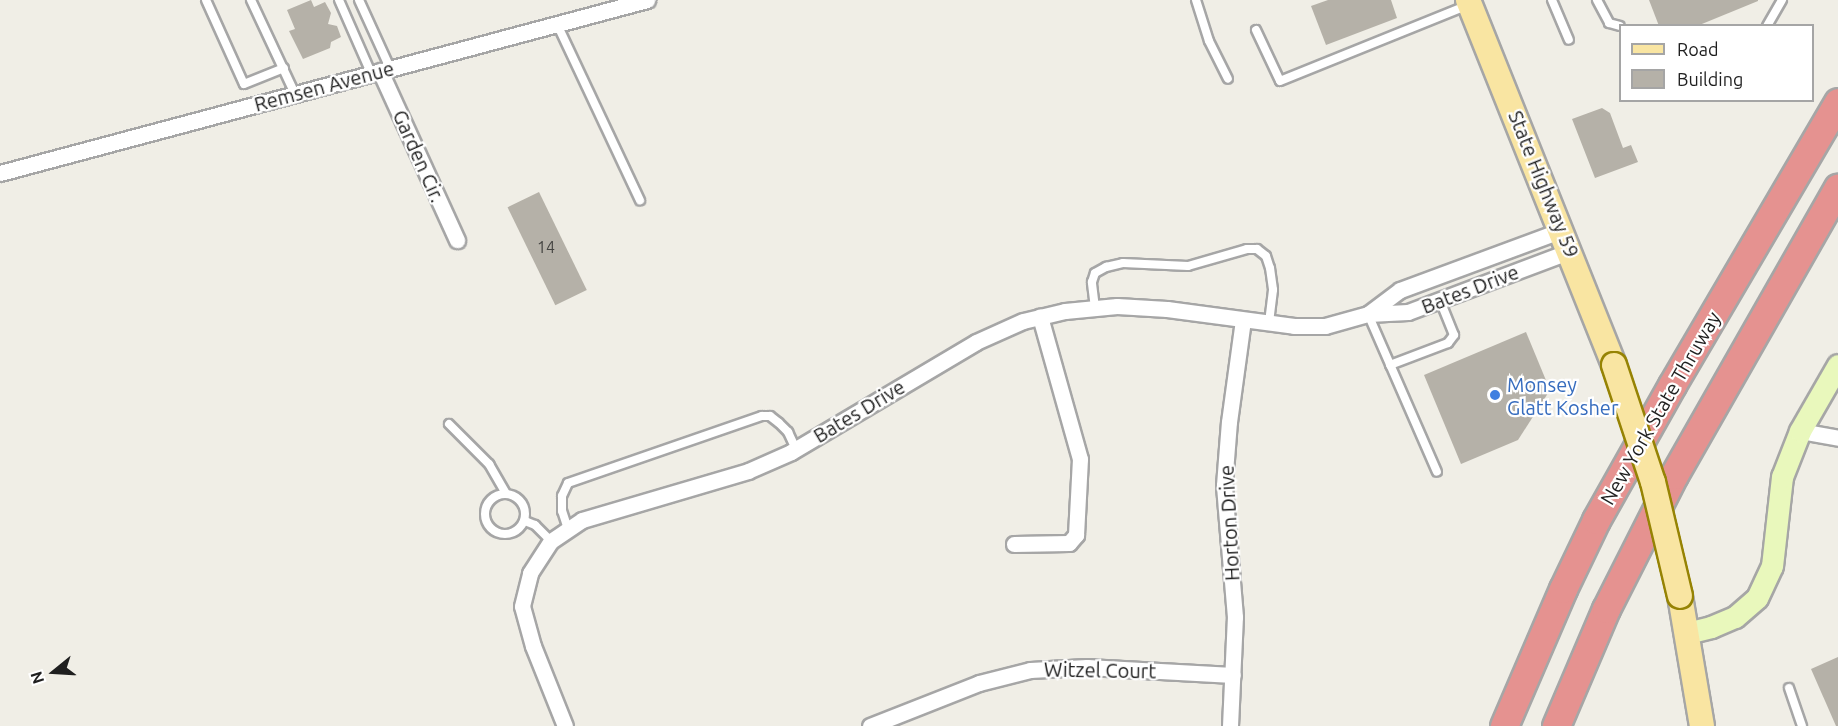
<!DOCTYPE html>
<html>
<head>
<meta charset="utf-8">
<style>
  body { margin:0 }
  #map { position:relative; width:1838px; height:726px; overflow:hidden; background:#f0eee6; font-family:Ubuntu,sans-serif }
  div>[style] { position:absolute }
  .building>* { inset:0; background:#b5b1a8; transform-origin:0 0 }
  .roads { filter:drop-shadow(2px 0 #a6a6a6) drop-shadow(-2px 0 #a6a6a6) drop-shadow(0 2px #a6a6a6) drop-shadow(0 -2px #a6a6a6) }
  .lane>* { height:8px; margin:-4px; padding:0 4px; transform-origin:4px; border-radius:4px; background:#fff }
  .lane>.ring { margin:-4px; padding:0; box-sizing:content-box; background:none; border:8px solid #fff; border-radius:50% }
  .street>* { height:15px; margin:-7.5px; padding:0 7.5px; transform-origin:7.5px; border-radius:7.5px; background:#fff }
  .secondary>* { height:21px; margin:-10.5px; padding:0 10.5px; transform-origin:10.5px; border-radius:10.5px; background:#e9f8bc }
  .primary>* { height:24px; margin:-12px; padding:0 12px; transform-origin:12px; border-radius:12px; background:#f9e5a2 }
  .highway>* { height:27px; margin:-13.5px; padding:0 13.5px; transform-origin:13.5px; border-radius:13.5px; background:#e59290 }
  .bridges { filter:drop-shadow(2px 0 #968304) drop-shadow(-2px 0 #968304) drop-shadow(0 2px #968304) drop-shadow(0 -2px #968304) }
  .primary-bridge>* { height:24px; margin:-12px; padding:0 12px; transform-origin:12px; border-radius:12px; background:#f9e5a2 }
  .dots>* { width:16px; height:16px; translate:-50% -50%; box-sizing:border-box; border:3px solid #fff; border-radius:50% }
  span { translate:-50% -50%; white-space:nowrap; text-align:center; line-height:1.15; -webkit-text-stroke:4.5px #fff; paint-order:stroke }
  .number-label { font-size:16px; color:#444441 }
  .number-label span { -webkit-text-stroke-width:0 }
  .street-label { font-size:20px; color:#1f1f1f }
  .shop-label { font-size:20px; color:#366cbe }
  .left { translate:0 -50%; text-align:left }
  .legend { position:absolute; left:1619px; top:24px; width:195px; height:78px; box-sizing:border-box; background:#fff; border:2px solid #a5a5a5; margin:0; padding:8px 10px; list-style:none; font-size:18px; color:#1f1f1f }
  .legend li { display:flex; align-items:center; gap:12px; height:30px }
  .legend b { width:30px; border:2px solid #a5a5a5 }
  .north { position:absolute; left:24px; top:642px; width:60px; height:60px; -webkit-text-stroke:4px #fff; paint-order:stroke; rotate:252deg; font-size:16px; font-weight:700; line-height:24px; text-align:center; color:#1f1f1f }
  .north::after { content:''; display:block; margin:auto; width:21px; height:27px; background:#1f1f1f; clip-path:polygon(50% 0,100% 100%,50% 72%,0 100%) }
</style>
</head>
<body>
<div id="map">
  <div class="building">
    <div style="clip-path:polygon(311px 0,314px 7px,325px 2px,331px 13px,328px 24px,337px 26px,341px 37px,331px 42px,330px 48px,303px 59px,289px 31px,295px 29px,287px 10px)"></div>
    <div style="clip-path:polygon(1328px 0,1391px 0,1397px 18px,1326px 45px,1311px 6px)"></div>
    <div style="clip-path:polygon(1649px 0,1758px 0,1758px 1px,1697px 26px,1659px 26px)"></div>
    <div style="clip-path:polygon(1602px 108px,1610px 113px,1623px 148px,1631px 145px,1638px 162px,1595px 178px,1572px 119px)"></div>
    <div style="left:539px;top:192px;width:109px;height:35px;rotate:64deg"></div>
    <div style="clip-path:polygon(1526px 332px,1550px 390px,1518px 440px,1461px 464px,1424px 375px)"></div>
    <div style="clip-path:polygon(1838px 657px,1838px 726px,1836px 726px,1811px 669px)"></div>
  </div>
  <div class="roads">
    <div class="lane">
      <div style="left:206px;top:0;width:92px;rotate:65.7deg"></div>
      <div style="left:244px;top:84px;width:43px;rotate:-21.8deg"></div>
      <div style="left:251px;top:0;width:104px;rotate:64.9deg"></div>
      <div style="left:339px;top:0;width:80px;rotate:66.3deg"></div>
      <div style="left:359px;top:0;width:75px;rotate:65.5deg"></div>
      <div style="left:1196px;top:0;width:43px;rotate:72.4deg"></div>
      <div style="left:1209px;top:41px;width:42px;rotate:63.4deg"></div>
      <div style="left:1552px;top:0;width:43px;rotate:67deg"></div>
      <div style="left:1597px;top:0;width:26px;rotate:62deg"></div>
      <div style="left:1609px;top:23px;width:11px;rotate:15deg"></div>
      <div style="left:557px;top:24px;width:195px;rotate:64.8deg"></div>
      <div style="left:1767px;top:26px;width:30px;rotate:-60deg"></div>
      <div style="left:1256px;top:30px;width:56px;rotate:64.8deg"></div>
      <div style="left:1280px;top:81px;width:201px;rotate:-22deg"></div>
      <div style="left:1095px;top:308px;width:26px;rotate:-97deg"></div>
      <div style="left:1092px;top:282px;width:9px;rotate:-72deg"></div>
      <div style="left:1095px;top:273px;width:13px;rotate:-29deg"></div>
      <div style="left:1106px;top:267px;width:17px;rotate:-13deg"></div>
      <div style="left:1123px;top:263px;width:65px;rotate:2.6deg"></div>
      <div style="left:1188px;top:266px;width:61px;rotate:-16.1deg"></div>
      <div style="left:1247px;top:249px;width:10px"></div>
      <div style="left:1257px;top:249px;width:11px;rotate:38deg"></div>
      <div style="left:1266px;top:256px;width:13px;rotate:72deg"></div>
      <div style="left:1270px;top:268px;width:22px;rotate:82deg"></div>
      <div style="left:1273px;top:290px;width:33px;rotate:97deg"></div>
      <div style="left:1368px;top:314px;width:172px;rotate:66.4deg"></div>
      <div style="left:1390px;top:365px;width:62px;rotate:-20.8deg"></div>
      <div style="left:1448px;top:343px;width:10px;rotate:-53deg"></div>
      <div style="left:1454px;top:335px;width:38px;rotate:-112deg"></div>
      <div style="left:449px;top:424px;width:57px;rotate:45deg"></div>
      <div style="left:489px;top:464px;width:34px;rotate:60deg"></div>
      <div class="ring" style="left:485px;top:494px;width:32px;height:32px"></div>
      <div style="left:525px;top:521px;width:11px;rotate:22deg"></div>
      <div style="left:535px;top:525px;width:23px;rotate:45deg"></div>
      <div style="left:568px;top:529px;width:19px;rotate:-108deg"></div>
      <div style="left:562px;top:511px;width:15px;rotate:-90deg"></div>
      <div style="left:562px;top:496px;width:14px;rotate:-65deg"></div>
      <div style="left:568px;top:483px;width:205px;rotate:-19.1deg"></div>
      <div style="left:762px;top:416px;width:8px"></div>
      <div style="left:770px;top:416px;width:11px;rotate:38deg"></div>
      <div style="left:779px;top:423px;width:13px;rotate:45deg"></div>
      <div style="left:788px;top:432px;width:19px;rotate:65deg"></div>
      <div style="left:1789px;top:688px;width:40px;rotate:71.1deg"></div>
    </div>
    <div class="street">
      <div style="left:380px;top:71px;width:186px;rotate:65.5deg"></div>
      <div style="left:0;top:173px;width:670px;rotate:-14.97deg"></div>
      <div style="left:1368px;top:314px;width:40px;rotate:-37deg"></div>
      <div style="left:1400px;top:290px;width:173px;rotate:-20.3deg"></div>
      <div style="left:1800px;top:431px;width:39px;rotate:10deg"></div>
      <div style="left:1014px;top:544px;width:55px;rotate:-1deg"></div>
      <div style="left:1069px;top:543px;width:11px;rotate:-49deg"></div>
      <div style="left:1076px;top:535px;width:76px;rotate:-87deg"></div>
      <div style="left:1080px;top:459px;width:148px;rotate:-105.7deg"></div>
      <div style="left:565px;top:726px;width:86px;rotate:-111.8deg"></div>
      <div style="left:533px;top:646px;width:41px;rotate:-105.4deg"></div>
      <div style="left:522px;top:606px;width:34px;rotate:-76deg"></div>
      <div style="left:530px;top:573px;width:38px;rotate:-57deg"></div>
      <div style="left:551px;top:541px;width:37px;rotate:-34deg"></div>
      <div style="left:582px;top:520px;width:173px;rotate:-16.4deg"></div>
      <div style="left:748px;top:471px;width:47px;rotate:-23.8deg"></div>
      <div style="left:791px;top:452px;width:215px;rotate:-30.7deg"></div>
      <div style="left:976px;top:342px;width:51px;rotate:-24.1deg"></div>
      <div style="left:1023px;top:321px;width:43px;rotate:-13.4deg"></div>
      <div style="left:1065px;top:311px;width:52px;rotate:-5.5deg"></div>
      <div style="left:1117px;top:306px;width:50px;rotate:3.4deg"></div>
      <div style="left:1167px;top:309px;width:128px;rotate:7.6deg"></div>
      <div style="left:1294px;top:326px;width:31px"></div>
      <div style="left:1325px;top:326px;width:45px;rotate:-15.6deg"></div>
      <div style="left:1368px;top:314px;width:40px;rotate:-2.9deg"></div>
      <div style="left:1408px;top:312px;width:173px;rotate:-20.6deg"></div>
      <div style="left:870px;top:726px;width:117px;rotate:-21.5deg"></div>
      <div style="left:979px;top:683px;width:53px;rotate:-14.3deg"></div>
      <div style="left:1030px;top:670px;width:57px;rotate:-3deg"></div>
      <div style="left:1087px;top:667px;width:146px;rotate:3.1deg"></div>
      <div style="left:1230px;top:726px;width:109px;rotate:-87.4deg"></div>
      <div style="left:1235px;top:617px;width:132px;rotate:-94.8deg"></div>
      <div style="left:1224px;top:485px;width:63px;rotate:-85.5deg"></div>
      <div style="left:1229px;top:422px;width:103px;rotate:-82.2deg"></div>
    </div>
    <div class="secondary">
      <div style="left:1687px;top:633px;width:25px;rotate:-14deg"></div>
      <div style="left:1711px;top:627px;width:26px;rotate:-23deg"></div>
      <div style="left:1735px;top:617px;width:29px;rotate:-41deg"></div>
      <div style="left:1757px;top:598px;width:35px;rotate:-65deg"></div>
      <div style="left:1772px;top:566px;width:90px;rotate:-83.6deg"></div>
      <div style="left:1782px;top:477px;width:49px;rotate:-68.6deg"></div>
      <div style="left:1800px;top:431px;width:76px;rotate:-60.1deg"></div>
    </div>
    <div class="primary">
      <div style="left:1468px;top:0;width:393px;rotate:68.2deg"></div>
      <div style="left:1680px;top:596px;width:132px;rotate:80.4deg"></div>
    </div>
    <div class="highway">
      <div style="left:1504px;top:726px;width:149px;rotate:-66.7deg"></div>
      <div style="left:1563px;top:589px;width:76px;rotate:-64.4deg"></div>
      <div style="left:1596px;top:520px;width:155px;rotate:-60.6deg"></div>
      <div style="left:1672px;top:385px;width:328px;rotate:-59.6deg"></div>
      <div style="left:1556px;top:726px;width:127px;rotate:-66.9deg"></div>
      <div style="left:1606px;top:609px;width:150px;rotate:-63.1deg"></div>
      <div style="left:1674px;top:475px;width:331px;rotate:-60.3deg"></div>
    </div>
  </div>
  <div class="bridges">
    <div class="primary-bridge">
      <div style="left:1614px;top:365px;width:123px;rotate:71.6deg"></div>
      <div style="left:1653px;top:482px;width:117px;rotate:76.7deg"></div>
    </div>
  </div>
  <div class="dots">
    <div style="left:1495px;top:395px;background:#3f7fe0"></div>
  </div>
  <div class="number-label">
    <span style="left:546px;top:247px">14</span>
  </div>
  <div class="street-label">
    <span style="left:324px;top:86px;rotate:-15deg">Remsen Avenue</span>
    <span style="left:419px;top:156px;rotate:66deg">Garden Cir.</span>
    <span style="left:1544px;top:184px;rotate:68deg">State Highway 59</span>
    <span style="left:1470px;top:289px;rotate:-21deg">Bates Drive</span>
    <span style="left:1660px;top:408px;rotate:-60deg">New York State Thruway</span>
    <span style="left:859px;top:411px;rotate:-31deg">Bates Drive</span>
    <span style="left:1229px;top:523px;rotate:-93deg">Horton Drive</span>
    <span style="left:1100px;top:670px;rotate:1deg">Witzel Court</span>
  </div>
  <div class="shop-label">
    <span class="left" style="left:1507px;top:396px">Monsey<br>Glatt Kosher</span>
  </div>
  <ul class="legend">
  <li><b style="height:8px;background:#f9e5a2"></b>Road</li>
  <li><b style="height:16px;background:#b5b1a8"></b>Building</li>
  </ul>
  <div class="north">N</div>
</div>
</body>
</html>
